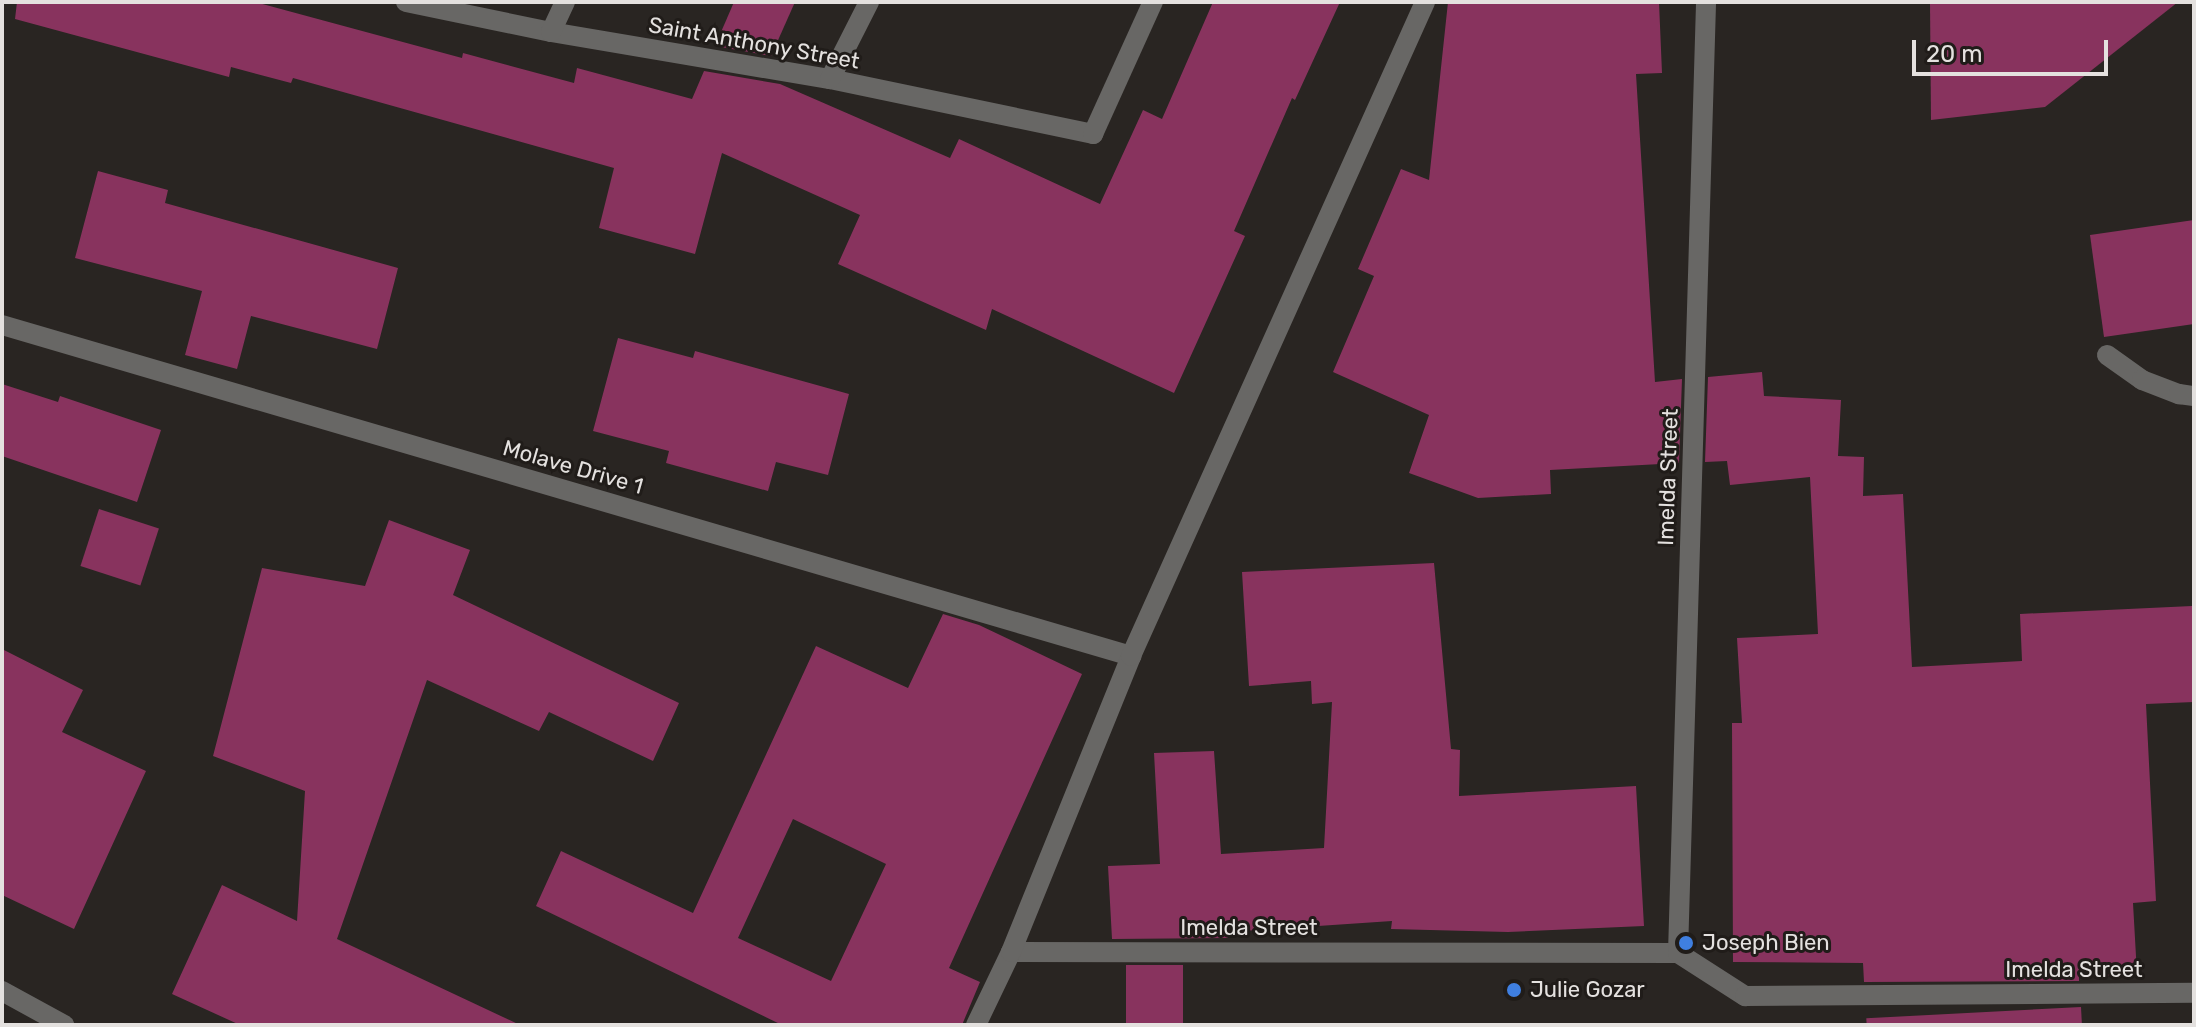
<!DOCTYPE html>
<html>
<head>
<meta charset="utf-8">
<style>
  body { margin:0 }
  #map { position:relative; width:2196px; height:1027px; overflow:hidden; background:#292522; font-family:Rubik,sans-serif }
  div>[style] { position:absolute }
  .building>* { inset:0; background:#88335e; transform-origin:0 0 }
  .minor>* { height:20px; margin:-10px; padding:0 10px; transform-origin:10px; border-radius:10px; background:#686765 }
  .dots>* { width:22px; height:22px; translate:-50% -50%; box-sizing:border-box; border:4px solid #201c19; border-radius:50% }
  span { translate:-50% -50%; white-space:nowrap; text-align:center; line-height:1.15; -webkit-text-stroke:6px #201c19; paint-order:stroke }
  .street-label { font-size:22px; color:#e4e1df }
  .poi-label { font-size:22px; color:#e4e1df }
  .left { translate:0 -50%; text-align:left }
  .frame { position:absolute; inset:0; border:4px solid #e4e1df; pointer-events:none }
  .scale { position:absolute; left:1912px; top:40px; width:196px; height:36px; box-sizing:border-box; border:4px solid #e4e1df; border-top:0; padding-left:10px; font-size:24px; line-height:28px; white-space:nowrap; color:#e4e1df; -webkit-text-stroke:6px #201c19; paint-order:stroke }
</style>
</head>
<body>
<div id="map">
  <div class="building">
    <div style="clip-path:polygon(17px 2px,255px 2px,462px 58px,463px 53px,574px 83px,577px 68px,692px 99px,704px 71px,780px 84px,950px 158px,959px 139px,1100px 204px,1143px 110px,1162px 119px,1213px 2px,1340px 2px,1295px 100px,1292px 98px,1234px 231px,1245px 236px,1174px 393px,992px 309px,986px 330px,838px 264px,860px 215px,722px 153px,695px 254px,599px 228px,614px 168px,293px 78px,291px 83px,231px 67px,229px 77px,15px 19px)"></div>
    <div style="clip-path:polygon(734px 2px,795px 2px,771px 56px,715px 46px)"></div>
    <div style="clip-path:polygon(1448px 2px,1659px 2px,1662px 73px,1636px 74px,1655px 382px,1682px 379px,1679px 463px,1550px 470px,1551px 494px,1478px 498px,1409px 473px,1429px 415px,1333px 372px,1374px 276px,1358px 269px,1401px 169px,1429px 180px)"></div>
    <div style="clip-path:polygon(1930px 2px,2178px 2px,2045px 107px,1931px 120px)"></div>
    <div style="clip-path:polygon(98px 171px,168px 190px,165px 203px,398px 268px,377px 349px,251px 316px,237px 369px,185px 355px,202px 291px,75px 258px)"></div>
    <div style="clip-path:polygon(2194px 220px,2194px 324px,2104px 337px,2090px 235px)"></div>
    <div style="clip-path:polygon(618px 338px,693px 358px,695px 351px,849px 394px,828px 475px,776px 462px,768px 491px,666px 463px,669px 451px,593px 431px)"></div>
    <div style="clip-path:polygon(1762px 372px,1764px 396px,1841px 400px,1838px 456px,1864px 457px,1863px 496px,1903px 494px,1912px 667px,2022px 661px,2020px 614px,2192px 606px,2194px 702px,2146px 704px,2156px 901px,2133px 903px,2137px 974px,2079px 977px,2079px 981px,1864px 982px,1863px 963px,1733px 962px,1732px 723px,1742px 723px,1737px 638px,1818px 634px,1810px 477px,1730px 485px,1727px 461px,1705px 462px,1708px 377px)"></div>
    <div style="clip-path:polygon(2px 384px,58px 402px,60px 396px,161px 430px,137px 502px,2px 456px)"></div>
    <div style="left:99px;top:509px;width:63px;height:60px;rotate:18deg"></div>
    <div style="clip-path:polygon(389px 520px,470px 550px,453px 595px,679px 703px,653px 761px,549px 712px,539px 731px,427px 680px,337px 939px,520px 1025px,240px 1025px,172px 994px,222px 885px,297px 921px,305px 791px,213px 756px,262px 568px,365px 586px)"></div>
    <div style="clip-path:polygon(1434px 563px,1451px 749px,1460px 750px,1459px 796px,1636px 786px,1644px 926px,1508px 932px,1391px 929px,1392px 921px,1228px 932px,1228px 938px,1112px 939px,1108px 866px,1160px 864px,1154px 753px,1214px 751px,1221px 854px,1324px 848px,1332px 702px,1312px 704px,1311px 681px,1249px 686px,1242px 572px)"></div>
    <div style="clip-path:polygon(evenodd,943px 614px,979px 625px,1082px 674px,949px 968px,980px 982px,962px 1025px,782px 1025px,536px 906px,561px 851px,693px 913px,816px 646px,908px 688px,943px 614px,793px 819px,886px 864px,831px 981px,738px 938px,793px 819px)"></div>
    <div style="clip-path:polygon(2px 649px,83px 690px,62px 732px,146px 771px,74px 929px,2px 895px)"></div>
    <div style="left:1126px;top:965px;width:57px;height:60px"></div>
    <div style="left:2081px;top:1007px;width:18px;height:215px;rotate:87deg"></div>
  </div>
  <div class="minor">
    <div style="left:406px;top:2px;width:148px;rotate:11.7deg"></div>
    <div style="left:551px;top:32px;width:283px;rotate:9.6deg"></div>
    <div style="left:830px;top:79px;width:269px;rotate:11.8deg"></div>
    <div style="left:1093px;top:134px;width:145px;rotate:-65.6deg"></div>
    <div style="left:551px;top:32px;width:33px;rotate:-65deg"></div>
    <div style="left:830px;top:79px;width:86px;rotate:-63.1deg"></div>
    <div style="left:2px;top:325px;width:1177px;rotate:16.34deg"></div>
    <div style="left:2107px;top:355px;width:43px;rotate:35.5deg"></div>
    <div style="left:2142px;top:380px;width:40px;rotate:21deg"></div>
    <div style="left:2179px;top:394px;width:15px;rotate:8deg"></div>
    <div style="left:1011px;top:952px;width:667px;rotate:0.09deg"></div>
    <div style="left:1678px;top:953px;width:80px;rotate:32.7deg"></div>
    <div style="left:1745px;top:996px;width:449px;rotate:-0.4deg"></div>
    <div style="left:1678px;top:953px;width:951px;rotate:-88.31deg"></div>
    <div style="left:2px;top:991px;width:71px;rotate:28.7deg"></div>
    <div style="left:976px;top:1025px;width:81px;rotate:-64.4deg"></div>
    <div style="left:1011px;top:952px;width:319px;rotate:-67.9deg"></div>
    <div style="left:1131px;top:656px;width:717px;rotate:-65.79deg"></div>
  </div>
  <div class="dots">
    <div style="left:1686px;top:943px;background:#3f7fe0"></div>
    <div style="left:1514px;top:990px;background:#3f7fe0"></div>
  </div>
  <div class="street-label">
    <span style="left:754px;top:43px;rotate:10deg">Saint Anthony Street</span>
    <span style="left:573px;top:467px;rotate:16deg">Molave Drive 1</span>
    <span style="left:1668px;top:477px;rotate:-88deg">Imelda Street</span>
    <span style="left:1249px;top:928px">Imelda Street</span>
    <span style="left:2074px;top:970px">Imelda Street</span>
  </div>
  <div class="poi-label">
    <span class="left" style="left:1702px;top:943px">Joseph Bien</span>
    <span class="left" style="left:1530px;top:990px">Julie Gozar</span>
  </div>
  <div class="frame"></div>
  <div class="scale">20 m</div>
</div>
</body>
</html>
